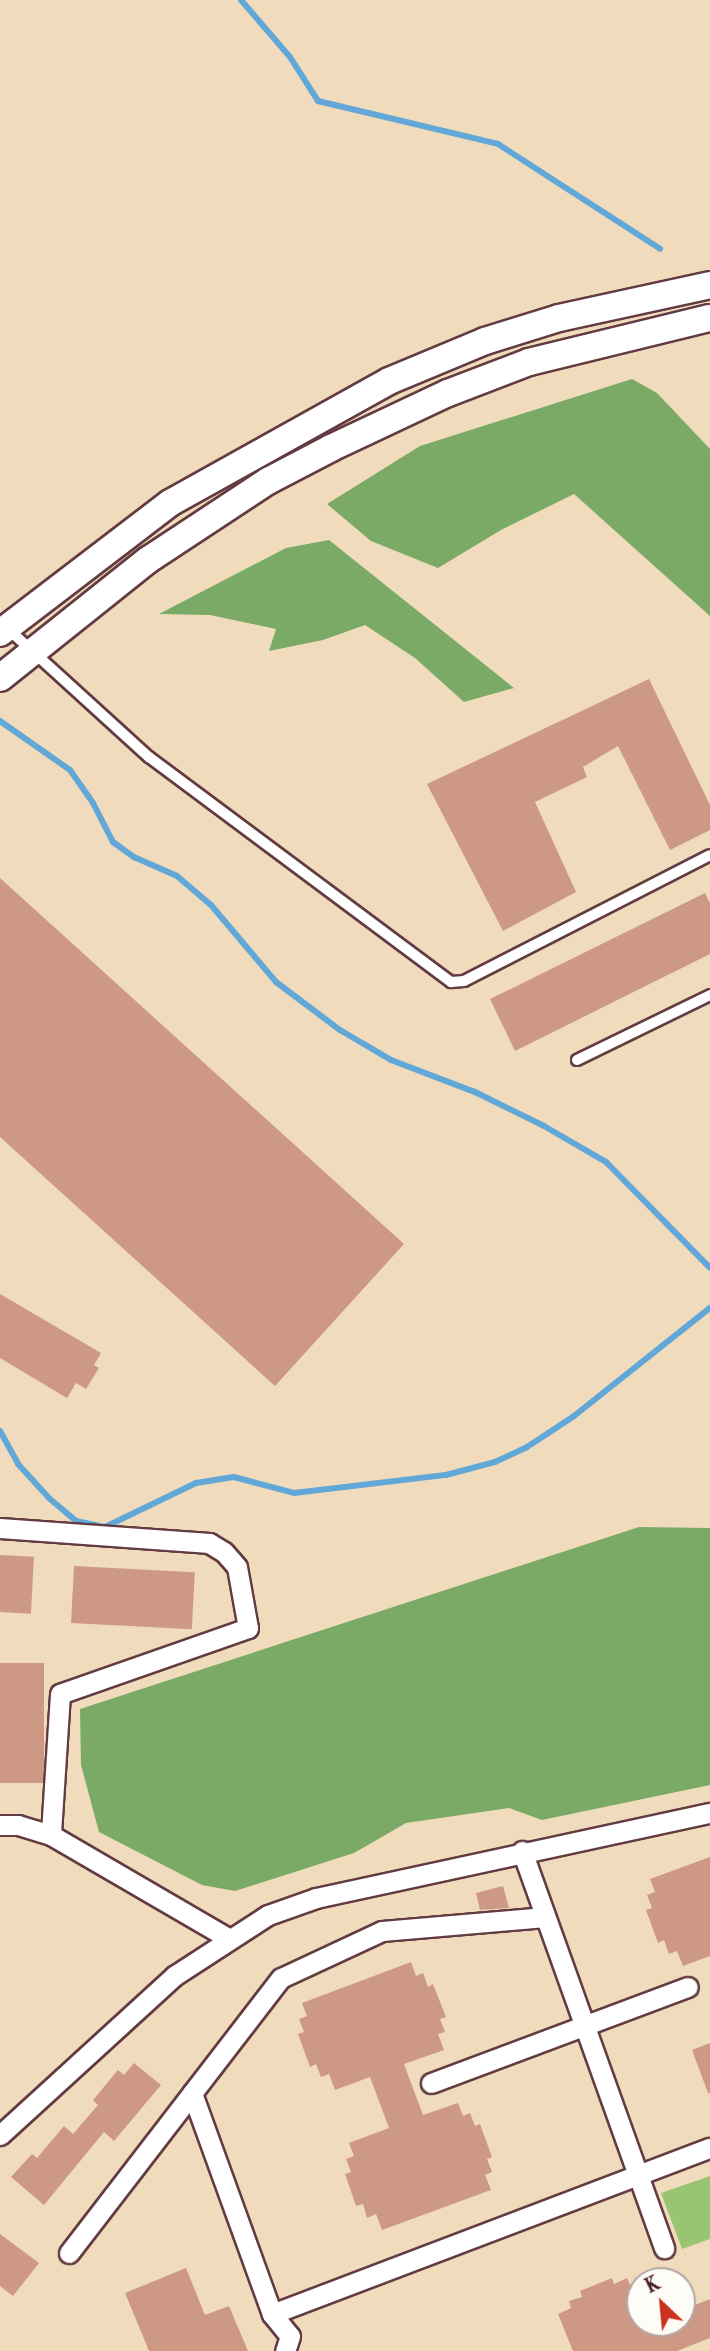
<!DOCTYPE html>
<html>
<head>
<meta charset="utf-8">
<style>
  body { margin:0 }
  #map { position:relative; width:710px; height:2351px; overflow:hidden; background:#f0dcbc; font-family:"IM FELL Double Pica",serif }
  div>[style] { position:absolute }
  .green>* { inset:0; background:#99c573 }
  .forest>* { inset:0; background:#7aaa65 }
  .stream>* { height:6px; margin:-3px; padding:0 3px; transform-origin:3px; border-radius:3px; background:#61a7d7 }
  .building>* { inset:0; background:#cd9985; transform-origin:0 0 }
  .roads { filter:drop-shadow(2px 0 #633b41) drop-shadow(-2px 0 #633b41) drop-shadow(0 2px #633b41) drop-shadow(0 -2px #633b41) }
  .lane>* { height:10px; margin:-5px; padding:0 5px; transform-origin:5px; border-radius:5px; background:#fff }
  .street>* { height:19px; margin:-9.5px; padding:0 9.5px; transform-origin:9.5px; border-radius:9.5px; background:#fff }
  .secondary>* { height:26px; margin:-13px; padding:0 13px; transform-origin:13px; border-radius:13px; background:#fff }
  span { translate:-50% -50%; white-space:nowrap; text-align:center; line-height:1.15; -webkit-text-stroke:7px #fdfcf7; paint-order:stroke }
  .north { position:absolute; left:626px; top:2267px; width:70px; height:70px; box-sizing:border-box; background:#fdfcf7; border:2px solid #b5a4a5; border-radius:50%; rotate:334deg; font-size:19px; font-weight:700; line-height:28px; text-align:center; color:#4a1f2b }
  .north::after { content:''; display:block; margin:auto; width:24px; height:32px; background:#c8321e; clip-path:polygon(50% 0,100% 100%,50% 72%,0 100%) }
</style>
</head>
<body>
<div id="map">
  <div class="green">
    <div style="clip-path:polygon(710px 2176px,710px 2239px,682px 2249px,661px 2193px)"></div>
  </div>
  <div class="forest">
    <div style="clip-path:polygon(632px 379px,657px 393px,710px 449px,710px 616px,574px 494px,501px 530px,438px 568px,371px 541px,327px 504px,420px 446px)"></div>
    <div style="clip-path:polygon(329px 540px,514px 688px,464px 702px,415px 658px,365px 625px,323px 640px,269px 651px,276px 629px,210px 615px,159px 614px,286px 548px)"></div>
    <div style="clip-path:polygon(639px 1527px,710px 1528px,710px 1785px,542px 1820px,509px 1808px,406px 1823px,354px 1853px,235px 1891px,202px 1885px,99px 1832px,81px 1765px,80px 1709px)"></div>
  </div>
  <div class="stream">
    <div style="left:241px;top:0;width:75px;rotate:49.3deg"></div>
    <div style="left:290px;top:57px;width:52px;rotate:57.5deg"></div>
    <div style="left:318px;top:101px;width:185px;rotate:13.4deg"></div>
    <div style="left:498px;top:144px;width:193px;rotate:32.9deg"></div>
    <div style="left:0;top:721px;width:85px;rotate:35deg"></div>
    <div style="left:70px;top:770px;width:40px;rotate:55.1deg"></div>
    <div style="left:93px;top:803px;width:44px;rotate:62.9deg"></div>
    <div style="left:113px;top:842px;width:26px;rotate:36deg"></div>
    <div style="left:134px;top:857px;width:47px;rotate:23.8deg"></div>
    <div style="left:177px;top:876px;width:45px;rotate:40.5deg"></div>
    <div style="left:211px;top:905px;width:101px;rotate:49.8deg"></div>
    <div style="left:276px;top:982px;width:80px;rotate:36.9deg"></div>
    <div style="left:340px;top:1030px;width:59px;rotate:30.5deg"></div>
    <div style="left:391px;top:1060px;width:90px;rotate:20.9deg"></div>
    <div style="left:475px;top:1092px;width:77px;rotate:26.2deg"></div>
    <div style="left:544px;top:1126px;width:72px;rotate:30.1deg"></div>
    <div style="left:606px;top:1162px;width:148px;rotate:45.5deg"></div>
    <div style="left:0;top:1431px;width:38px;rotate:61deg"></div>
    <div style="left:18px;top:1464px;width:47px;rotate:47.6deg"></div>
    <div style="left:50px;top:1499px;width:34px;rotate:40deg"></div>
    <div style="left:76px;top:1521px;width:30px;rotate:12deg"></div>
    <div style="left:105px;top:1527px;width:101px;rotate:-25.8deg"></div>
    <div style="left:196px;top:1483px;width:38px;rotate:-9deg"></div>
    <div style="left:234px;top:1477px;width:62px;rotate:14.9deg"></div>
    <div style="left:294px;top:1493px;width:153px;rotate:-6.8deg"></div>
    <div style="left:446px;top:1475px;width:51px;rotate:-14.9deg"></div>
    <div style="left:495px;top:1462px;width:35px;rotate:-25deg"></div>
    <div style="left:527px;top:1447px;width:56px;rotate:-33.4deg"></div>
    <div style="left:574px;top:1416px;width:174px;rotate:-38.5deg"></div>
  </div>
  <div class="building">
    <div style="clip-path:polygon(649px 679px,710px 805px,710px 830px,670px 850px,618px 746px,583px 767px,587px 777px,535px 802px,576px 892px,503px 931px,427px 784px)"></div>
    <div style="clip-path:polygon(0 878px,404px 1244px,275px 1386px,0 1137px)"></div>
    <div style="clip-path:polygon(705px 893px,710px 903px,710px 954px,515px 1051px,490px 999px)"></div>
    <div style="clip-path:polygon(0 1294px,101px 1353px,94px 1365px,99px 1368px,86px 1389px,76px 1383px,67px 1398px,0 1358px)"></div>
    <div style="left:0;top:1555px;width:34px;height:57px;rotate:3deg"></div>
    <div style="left:74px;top:1566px;width:121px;height:57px;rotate:3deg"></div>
    <div style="left:0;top:1663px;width:44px;height:120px"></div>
    <div style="clip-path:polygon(710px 1857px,710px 1956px,683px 1966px,677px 1951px,669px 1954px,664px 1940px,658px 1943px,646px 1910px,652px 1908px,647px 1895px,655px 1892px,650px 1879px)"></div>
    <div style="clip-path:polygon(503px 1886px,509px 1908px,480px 1910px,476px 1893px)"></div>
    <div style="clip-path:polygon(411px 1962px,416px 1976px,423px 1973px,428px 1987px,433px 1984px,446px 2017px,440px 2019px,445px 2032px,438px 2034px,444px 2050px,404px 2064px,423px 2115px,458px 2103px,463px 2116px,470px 2113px,475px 2126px,480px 2124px,492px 2157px,487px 2159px,492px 2172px,485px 2175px,491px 2190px,382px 2230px,376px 2214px,367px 2218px,363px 2204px,356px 2206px,345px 2174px,351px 2172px,346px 2159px,354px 2156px,349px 2143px,389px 2128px,370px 2077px,335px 2090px,329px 2074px,321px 2077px,316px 2064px,310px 2067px,298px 2034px,304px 2032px,299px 2019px,307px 2016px,302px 2003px)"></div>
    <div style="clip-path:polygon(710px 2043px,710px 2093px,708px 2093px,692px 2050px)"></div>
    <div style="clip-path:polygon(134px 2063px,161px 2085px,114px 2141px,104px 2132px,44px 2205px,11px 2177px,32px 2154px,37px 2158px,64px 2126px,73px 2134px,98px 2105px,93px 2100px,118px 2070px,124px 2075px)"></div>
    <div style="clip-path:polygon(0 2234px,39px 2263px,13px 2296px,0 2286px)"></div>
    <div style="clip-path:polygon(186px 2268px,205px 2315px,229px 2306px,248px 2351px,149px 2351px,125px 2293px)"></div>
    <div style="clip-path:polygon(612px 2278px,614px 2284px,627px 2278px,630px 2285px,640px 2281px,640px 2323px,682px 2323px,682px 2310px,710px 2299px,710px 2338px,677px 2351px,573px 2351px,558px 2314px,571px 2308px,569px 2301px,582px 2297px,580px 2291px)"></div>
  </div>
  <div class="roads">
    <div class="lane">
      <div style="left:7px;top:628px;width:192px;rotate:42.3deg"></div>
      <div style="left:149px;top:757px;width:377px;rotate:36.7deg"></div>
      <div style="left:451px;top:982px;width:13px;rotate:-4deg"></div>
      <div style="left:464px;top:981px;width:276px;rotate:-27.1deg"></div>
      <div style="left:577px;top:1060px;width:148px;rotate:-26deg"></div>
    </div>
    <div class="street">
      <div style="left:0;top:1528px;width:210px;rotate:4.1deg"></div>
      <div style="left:209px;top:1543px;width:17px;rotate:31deg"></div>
      <div style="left:224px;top:1552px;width:20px;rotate:49deg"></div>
      <div style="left:237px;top:1567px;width:62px;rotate:79.8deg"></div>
      <div style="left:248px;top:1628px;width:199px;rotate:160.7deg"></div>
      <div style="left:60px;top:1694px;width:141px;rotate:93.7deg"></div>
      <div style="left:0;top:1825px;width:18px"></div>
      <div style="left:18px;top:1825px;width:34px;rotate:17deg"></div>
      <div style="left:51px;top:1835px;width:205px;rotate:30.2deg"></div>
      <div style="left:522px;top:1851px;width:422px;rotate:70.3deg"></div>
      <div style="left:431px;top:2083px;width:274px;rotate:-20.5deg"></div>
      <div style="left:192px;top:2093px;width:235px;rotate:70.1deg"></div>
      <div style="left:272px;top:2314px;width:28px;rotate:51deg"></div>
      <div style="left:290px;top:2336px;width:16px;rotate:108deg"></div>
      <div style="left:0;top:2135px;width:236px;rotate:-42.4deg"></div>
      <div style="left:174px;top:1976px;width:112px;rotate:-33deg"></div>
      <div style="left:268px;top:1915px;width:51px;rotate:-19.5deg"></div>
      <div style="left:316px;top:1898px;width:403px;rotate:-12.2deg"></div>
      <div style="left:69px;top:2253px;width:347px;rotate:-52.4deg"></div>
      <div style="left:281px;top:1978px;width:111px;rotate:-25deg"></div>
      <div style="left:382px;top:1931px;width:164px;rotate:-4.9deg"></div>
      <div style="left:272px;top:2314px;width:468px;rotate:-20.8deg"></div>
    </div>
    <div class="secondary">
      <div style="left:0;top:633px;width:214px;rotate:-37.4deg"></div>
      <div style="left:170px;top:503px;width:251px;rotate:-29.1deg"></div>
      <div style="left:389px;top:381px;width:104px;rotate:-22.6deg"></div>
      <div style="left:485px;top:341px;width:77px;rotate:-17.3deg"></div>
      <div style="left:559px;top:318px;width:155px;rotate:-12.3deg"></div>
      <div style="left:0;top:678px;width:189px;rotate:-38.6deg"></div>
      <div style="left:148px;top:560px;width:144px;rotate:-33.4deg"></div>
      <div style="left:268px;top:481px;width:71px;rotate:-27.6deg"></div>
      <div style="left:331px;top:448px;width:129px;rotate:-25.2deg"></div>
      <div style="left:448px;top:393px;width:87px;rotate:-20.9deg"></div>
      <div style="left:529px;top:362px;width:186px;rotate:-13.7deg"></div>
    </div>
  </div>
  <div class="north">K</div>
</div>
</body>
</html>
